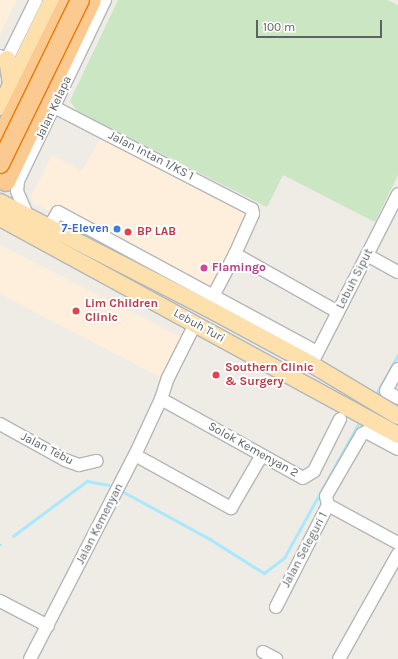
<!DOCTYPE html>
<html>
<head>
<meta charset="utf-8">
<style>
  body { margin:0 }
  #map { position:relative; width:398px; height:659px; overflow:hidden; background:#efebe5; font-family:Karla,sans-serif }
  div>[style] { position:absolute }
  .commercial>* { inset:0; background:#fdefdc }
  .green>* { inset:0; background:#cae6c3 }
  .stream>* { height:2.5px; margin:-1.25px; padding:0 1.25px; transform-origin:1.25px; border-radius:1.25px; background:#a8e9fd }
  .roads { filter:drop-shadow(1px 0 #b3b7ba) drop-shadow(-1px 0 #b3b7ba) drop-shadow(0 1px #b3b7ba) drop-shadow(0 -1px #b3b7ba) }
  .minor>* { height:12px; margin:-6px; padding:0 6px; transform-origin:6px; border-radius:6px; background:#fff }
  .major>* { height:16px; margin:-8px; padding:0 8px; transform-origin:8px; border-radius:8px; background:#fde0ac }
  .highway>* { height:18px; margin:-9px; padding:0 9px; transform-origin:9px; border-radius:9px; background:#faca91 }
  .bridges { filter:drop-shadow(1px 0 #ef7706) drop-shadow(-1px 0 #ef7706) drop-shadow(0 1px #ef7706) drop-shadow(0 -1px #ef7706) }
  .highway-bridge>* { height:18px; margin:-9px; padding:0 9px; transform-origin:9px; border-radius:9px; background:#faca91 }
  .dots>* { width:11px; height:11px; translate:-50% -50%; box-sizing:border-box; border:2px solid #fff; border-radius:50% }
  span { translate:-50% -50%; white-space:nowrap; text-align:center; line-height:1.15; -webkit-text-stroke:4px #fff; paint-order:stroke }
  .street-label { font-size:12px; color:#5d6265 }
  .shop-label { font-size:12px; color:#366cbe; font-weight:700 }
  .right { translate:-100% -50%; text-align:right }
  .health-label { font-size:12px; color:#be3a42; font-weight:700 }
  .left { translate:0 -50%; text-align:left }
  .hotel-label { font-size:12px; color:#b23c85; font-weight:700 }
  .scale { position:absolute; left:256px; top:20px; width:126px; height:18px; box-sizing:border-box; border:2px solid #5d6265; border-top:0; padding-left:5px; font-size:12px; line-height:14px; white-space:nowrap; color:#5d6265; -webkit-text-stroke:3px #fff; paint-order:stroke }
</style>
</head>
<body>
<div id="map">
  <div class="commercial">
    <div style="clip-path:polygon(0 0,17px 0,0 35px)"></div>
    <div style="clip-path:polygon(102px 135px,249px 214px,213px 291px,54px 206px,51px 212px,33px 203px,31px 196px,52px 155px,82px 171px)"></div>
    <div style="clip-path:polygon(0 245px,185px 339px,164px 379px,0 294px)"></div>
  </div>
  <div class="green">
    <div style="clip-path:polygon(118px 0,387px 0,398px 5px,398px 175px,375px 222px,283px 175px,267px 207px,77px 111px,70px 101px)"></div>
  </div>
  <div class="stream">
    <div style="left:375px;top:396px;width:47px;rotate:-60.7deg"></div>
    <div style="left:122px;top:491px;width:100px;rotate:28.6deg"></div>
    <div style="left:210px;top:539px;width:64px;rotate:32.2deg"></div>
    <div style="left:264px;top:573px;width:25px;rotate:-37deg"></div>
    <div style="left:284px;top:558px;width:157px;rotate:-61deg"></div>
    <div style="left:13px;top:536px;width:92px;rotate:-36.6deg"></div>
    <div style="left:87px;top:481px;width:22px;rotate:10deg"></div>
    <div style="left:0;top:545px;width:1px"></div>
  </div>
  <div class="roads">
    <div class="minor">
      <div style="left:0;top:56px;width:8px;rotate:23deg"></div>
      <div style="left:7px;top:59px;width:66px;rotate:-63.8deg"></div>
      <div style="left:54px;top:107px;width:223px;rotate:27.3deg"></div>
      <div style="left:252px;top:209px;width:5px;rotate:79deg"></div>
      <div style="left:253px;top:214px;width:44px;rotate:114.2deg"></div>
      <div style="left:235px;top:254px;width:61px;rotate:117.4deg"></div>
      <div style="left:28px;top:217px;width:28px;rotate:-113deg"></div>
      <div style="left:17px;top:191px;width:10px;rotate:-84deg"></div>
      <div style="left:18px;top:181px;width:201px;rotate:-64.3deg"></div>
      <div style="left:49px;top:228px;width:18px;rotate:-61deg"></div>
      <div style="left:58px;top:212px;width:294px;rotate:28.4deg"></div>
      <div style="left:235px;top:254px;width:118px;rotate:29.4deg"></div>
      <div style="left:367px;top:255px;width:35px;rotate:29deg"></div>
      <div style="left:314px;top:359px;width:185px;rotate:-63deg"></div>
      <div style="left:398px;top:369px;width:25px;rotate:119deg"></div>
      <div style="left:386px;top:391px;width:14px;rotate:30deg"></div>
      <div style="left:161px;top:399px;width:162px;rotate:29.1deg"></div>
      <div style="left:303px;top:478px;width:13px;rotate:-32deg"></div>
      <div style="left:314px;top:471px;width:58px;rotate:-63.4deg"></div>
      <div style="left:0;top:424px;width:74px;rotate:29deg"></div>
      <div style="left:65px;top:460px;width:15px;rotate:20deg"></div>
      <div style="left:79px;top:465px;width:18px;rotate:-13deg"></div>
      <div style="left:135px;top:455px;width:110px;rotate:28.9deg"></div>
      <div style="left:231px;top:508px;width:61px;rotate:-59.7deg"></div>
      <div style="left:328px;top:505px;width:80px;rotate:28.5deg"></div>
      <div style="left:0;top:601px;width:54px;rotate:27.5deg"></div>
      <div style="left:276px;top:607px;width:114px;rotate:-63deg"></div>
      <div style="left:328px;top:505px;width:9px;rotate:-103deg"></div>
      <div style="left:326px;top:496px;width:72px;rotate:-59.9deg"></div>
      <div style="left:362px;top:434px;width:4px;rotate:-27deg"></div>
      <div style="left:366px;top:432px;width:36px;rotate:28deg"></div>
      <div style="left:263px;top:652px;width:15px;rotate:28deg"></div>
      <div style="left:30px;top:659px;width:229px;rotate:-62.8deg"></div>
      <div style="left:135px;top:455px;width:62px;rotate:-65.1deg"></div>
      <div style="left:161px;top:399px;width:22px;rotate:-72deg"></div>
      <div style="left:168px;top:378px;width:60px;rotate:-63.4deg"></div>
      <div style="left:339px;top:659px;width:120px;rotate:-60.7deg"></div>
    </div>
    <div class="major">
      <div style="left:7px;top:59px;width:26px;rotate:81deg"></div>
      <div style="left:0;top:107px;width:119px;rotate:-64.1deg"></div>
      <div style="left:0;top:202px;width:233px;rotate:27.1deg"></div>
      <div style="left:207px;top:308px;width:118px;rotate:28.3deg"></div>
      <div style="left:311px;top:364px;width:101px;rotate:30.9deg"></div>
      <div style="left:0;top:218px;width:453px;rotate:28.6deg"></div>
    </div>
    <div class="highway">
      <div style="left:0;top:139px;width:155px;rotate:-63.6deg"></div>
      <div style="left:6px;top:182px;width:201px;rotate:-64.7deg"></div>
    </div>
  </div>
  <div class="bridges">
    <div class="highway-bridge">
      <div style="left:0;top:164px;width:182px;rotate:-64deg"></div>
    </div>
  </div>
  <div class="dots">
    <div style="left:117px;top:229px;background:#3f7fe0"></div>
    <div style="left:128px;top:232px;background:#e0444e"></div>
    <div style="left:204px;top:268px;background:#d1479c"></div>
    <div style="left:76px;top:311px;background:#e0444e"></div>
    <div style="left:216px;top:375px;background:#e0444e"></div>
  </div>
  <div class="street-label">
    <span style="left:54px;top:108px;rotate:-65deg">Jalan Kelapa</span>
    <span style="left:151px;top:156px;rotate:27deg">Jalan Intan 1/KS 1</span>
    <span style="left:355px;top:279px;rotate:-63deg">Lebuh Siput</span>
    <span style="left:199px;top:326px;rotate:29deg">Lebuh Turi</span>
    <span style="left:47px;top:449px;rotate:27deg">Jalan Tebu</span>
    <span style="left:253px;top:450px;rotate:29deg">Solok Kemenyan 2</span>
    <span style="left:100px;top:524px;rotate:-63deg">Jalan Kemenyan</span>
    <span style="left:305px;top:550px;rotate:-62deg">Jalan Seleguri 1</span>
  </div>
  <div class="shop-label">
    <span class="right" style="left:109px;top:229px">7-Eleven</span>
  </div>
  <div class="health-label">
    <span class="left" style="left:137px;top:232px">BP LAB</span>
    <span class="left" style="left:85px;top:311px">Lim Children<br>Clinic</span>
    <span class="left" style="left:225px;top:375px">Southern Clinic<br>&amp; Surgery</span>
  </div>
  <div class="hotel-label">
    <span class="left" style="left:212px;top:268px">Flamingo</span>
  </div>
  <div class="scale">100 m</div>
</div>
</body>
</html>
